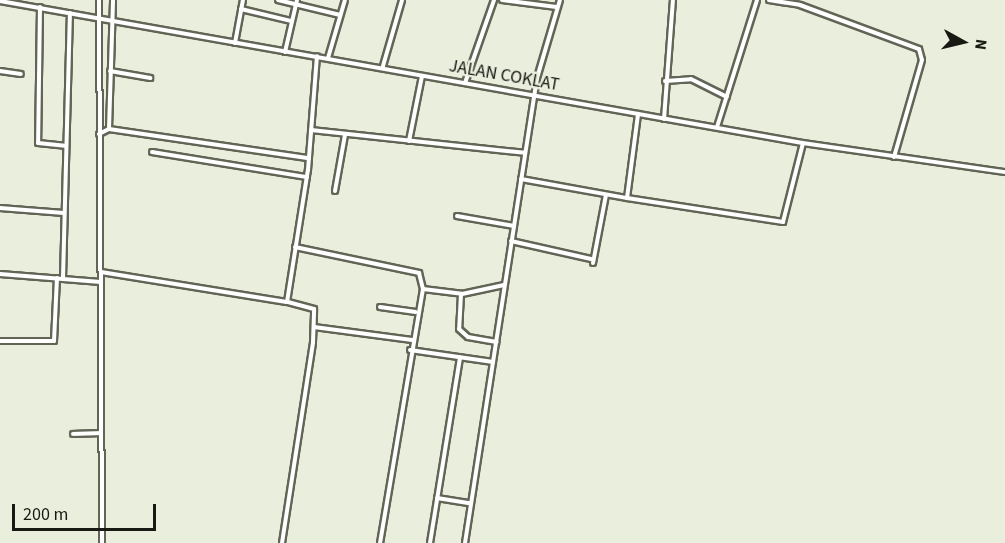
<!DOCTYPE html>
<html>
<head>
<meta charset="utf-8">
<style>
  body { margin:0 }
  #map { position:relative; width:1005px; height:543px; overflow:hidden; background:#eaeedd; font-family:"Source Sans 3",sans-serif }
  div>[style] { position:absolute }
  .roads { filter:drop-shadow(2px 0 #626556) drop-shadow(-2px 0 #626556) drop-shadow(0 2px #626556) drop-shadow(0 -2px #626556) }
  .street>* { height:4px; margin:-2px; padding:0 2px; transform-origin:2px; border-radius:2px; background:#fff }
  span { translate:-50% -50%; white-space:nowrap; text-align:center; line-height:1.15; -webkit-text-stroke:4.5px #eaeedd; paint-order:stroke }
  .street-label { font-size:18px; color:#181913 }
  .north { position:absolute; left:933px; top:12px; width:60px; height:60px; -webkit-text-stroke:4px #eaeedd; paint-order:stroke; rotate:98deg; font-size:16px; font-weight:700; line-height:24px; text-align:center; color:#181913 }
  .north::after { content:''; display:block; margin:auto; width:21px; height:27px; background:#181913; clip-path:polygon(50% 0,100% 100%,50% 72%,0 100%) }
  .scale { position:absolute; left:12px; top:504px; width:144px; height:27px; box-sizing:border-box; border:3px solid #181913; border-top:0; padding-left:8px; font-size:18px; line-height:21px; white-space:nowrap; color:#181913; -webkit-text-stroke:4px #eaeedd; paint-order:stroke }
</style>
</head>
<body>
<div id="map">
  <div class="roads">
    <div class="street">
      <div style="left:99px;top:0;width:543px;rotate:89.68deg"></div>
      <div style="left:278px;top:0;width:64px;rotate:13.6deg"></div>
      <div style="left:502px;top:0;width:55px;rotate:7.3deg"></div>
      <div style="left:769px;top:0;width:31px;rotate:9deg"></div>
      <div style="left:800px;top:5px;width:127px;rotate:20.3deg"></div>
      <div style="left:919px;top:49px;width:11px;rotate:75deg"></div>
      <div style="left:922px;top:60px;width:101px;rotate:106.1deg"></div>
      <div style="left:0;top:1px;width:815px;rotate:10.03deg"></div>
      <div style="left:803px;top:143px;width:204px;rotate:8.2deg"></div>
      <div style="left:40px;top:7px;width:136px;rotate:90.8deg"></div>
      <div style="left:38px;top:143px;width:27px;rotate:6deg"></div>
      <div style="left:241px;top:9px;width:51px;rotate:13.5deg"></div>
      <div style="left:235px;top:43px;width:44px;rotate:-79.5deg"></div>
      <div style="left:285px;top:52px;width:53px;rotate:-77deg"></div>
      <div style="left:328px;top:58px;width:60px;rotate:-73.7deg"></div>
      <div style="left:383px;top:66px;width:69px;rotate:-73.9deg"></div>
      <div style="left:0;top:71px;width:21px;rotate:8deg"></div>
      <div style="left:110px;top:71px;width:41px;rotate:9.9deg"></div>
      <div style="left:665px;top:81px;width:26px;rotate:-4deg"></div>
      <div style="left:691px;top:79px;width:40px;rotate:26.6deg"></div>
      <div style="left:465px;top:83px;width:88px;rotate:-70.7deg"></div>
      <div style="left:664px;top:119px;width:119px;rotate:-85.7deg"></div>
      <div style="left:717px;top:127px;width:133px;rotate:-72.5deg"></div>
      <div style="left:109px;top:129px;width:202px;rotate:8.3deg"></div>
      <div style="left:311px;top:130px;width:215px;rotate:6.1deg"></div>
      <div style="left:99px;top:134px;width:11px;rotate:-27deg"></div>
      <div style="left:109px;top:129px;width:129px;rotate:-88.2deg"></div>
      <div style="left:409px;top:141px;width:66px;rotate:-78.7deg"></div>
      <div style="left:152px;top:152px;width:157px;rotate:9.2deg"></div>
      <div style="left:521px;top:179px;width:108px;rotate:10.2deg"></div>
      <div style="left:627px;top:198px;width:85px;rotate:-82.5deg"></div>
      <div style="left:335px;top:191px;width:57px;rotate:-79.9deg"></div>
      <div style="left:627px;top:198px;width:158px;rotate:8.7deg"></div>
      <div style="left:783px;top:222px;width:81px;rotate:-75.8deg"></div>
      <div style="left:0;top:208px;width:64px;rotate:4.5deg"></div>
      <div style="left:457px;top:216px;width:58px;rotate:10deg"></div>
      <div style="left:511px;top:241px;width:82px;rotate:12.7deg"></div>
      <div style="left:295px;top:247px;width:127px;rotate:11.8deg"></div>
      <div style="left:419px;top:273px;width:16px;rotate:76deg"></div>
      <div style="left:423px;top:289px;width:258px;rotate:99.6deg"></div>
      <div style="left:593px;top:263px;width:69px;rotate:-79.2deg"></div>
      <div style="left:101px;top:272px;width:188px;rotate:9.2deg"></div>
      <div style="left:0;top:274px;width:101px;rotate:4.5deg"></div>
      <div style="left:63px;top:278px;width:265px;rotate:-88.5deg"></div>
      <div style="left:423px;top:289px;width:39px;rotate:7deg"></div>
      <div style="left:462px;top:294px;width:43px;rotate:-12.1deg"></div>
      <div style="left:461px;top:294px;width:35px;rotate:93deg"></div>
      <div style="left:459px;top:329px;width:12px;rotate:42deg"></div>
      <div style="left:468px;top:337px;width:29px;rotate:10deg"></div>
      <div style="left:380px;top:307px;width:36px;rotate:8deg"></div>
      <div style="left:314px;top:327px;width:99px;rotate:7.6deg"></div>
      <div style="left:0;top:341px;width:54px"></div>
      <div style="left:54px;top:341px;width:63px;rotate:-87.3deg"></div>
      <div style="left:410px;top:350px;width:84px;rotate:8.2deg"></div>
      <div style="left:73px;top:434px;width:28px;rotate:-2deg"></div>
      <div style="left:437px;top:498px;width:33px;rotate:9deg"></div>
      <div style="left:282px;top:543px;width:203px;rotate:-81.2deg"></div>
      <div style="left:313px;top:342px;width:33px;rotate:-88deg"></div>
      <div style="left:314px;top:309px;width:28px;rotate:-165deg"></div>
      <div style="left:287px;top:302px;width:134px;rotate:-81deg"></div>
      <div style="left:308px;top:170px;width:114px;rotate:-85.5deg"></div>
      <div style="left:430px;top:543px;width:188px;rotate:-80.8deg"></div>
      <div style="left:465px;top:543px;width:471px;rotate:-81.2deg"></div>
      <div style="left:537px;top:78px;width:81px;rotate:-73.6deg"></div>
    </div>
  </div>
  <div class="street-label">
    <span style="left:504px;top:76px;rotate:10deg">JALAN COKLAT</span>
  </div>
  <div class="north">N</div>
  <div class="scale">200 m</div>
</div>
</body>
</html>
